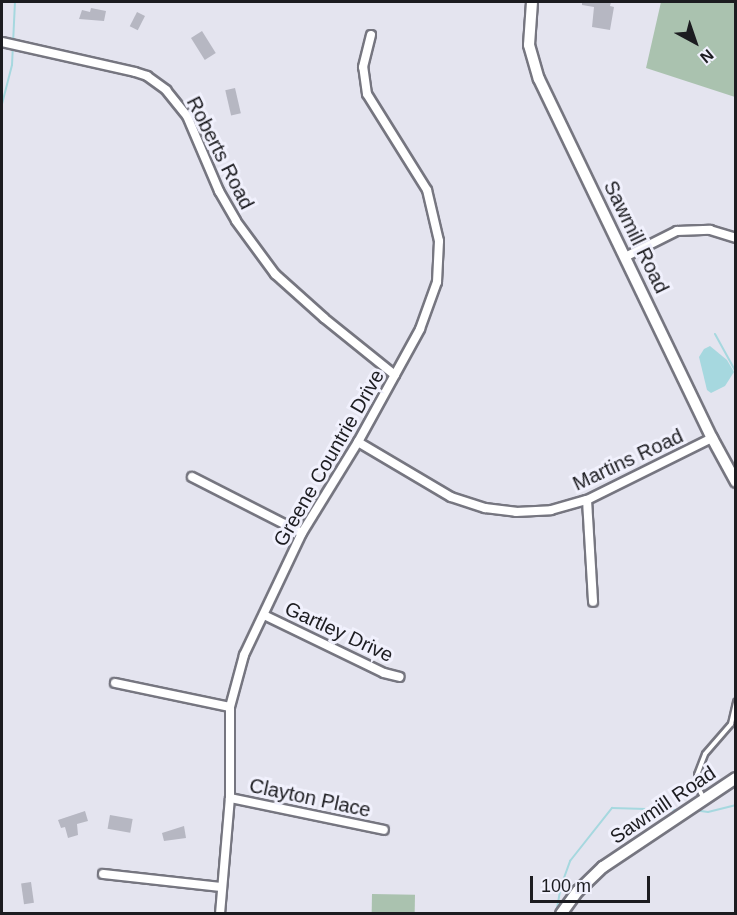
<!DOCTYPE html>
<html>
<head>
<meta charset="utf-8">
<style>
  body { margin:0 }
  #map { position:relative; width:737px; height:915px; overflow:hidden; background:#e4e4ef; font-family:Helvetica,sans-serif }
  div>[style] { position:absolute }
  .green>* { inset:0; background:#aac2af; transform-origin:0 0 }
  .water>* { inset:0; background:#a6d8df }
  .stream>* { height:2px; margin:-1px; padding:0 1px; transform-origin:1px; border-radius:1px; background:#a6d8df }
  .building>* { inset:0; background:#b6b7c2; transform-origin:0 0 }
  .roads { filter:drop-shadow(2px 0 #767680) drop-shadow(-2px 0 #767680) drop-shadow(0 2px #767680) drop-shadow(0 -2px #767680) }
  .lane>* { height:4px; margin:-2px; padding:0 2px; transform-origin:2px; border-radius:2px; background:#fff }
  .street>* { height:8px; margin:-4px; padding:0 4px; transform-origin:4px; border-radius:4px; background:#fff }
  .secondary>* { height:10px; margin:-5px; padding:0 5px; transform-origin:5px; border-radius:5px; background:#fff }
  span { translate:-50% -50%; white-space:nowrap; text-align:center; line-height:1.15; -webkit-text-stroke:6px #f1f1fd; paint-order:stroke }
  .street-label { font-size:20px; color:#1c1c20 }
  .frame { position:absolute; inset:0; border:3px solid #1c1c20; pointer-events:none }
  .north { position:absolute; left:665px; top:12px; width:60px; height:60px; -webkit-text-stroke:4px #f1f1fd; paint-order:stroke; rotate:140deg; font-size:16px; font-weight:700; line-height:24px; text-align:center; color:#1c1c20 }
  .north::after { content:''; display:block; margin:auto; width:21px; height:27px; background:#1c1c20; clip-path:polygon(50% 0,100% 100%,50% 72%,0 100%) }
  .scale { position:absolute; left:530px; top:876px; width:120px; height:27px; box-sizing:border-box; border:3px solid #1c1c20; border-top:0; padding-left:8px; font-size:18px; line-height:21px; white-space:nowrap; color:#1c1c20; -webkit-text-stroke:4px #f1f1fd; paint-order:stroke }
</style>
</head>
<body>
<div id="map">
  <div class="green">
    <div style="clip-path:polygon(661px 2px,735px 2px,735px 97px,646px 68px)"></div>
    <div style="left:372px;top:894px;width:43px;height:19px;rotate:1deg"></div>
  </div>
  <div class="water">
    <div style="clip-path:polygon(710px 346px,727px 360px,734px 372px,725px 386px,711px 393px,707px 390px,699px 357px,704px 349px)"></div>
  </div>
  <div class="stream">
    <div style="left:2px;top:104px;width:40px;rotate:-75.6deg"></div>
    <div style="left:12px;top:65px;width:63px;rotate:-87.3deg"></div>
    <div style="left:715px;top:334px;width:43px;rotate:61.1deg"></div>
    <div style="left:694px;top:810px;width:14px;rotate:8deg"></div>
    <div style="left:708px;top:812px;width:29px;rotate:-14deg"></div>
    <div style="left:556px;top:914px;width:28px;rotate:-80deg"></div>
    <div style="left:561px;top:886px;width:27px;rotate:-70deg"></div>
    <div style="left:570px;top:861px;width:68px;rotate:-51.6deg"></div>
    <div style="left:612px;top:808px;width:68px;rotate:1.7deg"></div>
  </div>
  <div class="building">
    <div style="clip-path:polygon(582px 2px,611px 2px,610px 6px,614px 7px,610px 30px,592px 27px,594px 7px,582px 5px)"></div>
    <div style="clip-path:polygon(91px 8px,106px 11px,104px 21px,79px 19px,82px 10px,90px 12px)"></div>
    <div style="left:137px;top:12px;width:9px;height:16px;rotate:27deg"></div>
    <div style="left:202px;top:31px;width:26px;height:13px;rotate:58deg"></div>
    <div style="left:235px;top:88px;width:26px;height:10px;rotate:77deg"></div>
    <div style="clip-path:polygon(85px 811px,88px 821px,77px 824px,78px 835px,68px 838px,65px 827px,61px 828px,58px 820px)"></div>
    <div style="left:110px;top:815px;width:23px;height:14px;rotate:10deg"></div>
    <div style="clip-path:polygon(184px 826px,186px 838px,164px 841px,162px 833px)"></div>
    <div style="left:31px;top:882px;width:21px;height:10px;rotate:82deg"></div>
  </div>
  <div class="roads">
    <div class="lane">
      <div style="left:704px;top:799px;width:16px;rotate:-117deg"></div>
      <div style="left:697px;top:785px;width:10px;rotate:-90deg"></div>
      <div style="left:697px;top:775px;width:22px;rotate:-69deg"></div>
      <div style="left:705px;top:754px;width:40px;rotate:-49deg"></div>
      <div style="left:731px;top:724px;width:23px;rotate:-77deg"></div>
    </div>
    <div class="street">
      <div style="left:2px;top:42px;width:136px;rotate:12.7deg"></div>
      <div style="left:135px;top:72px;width:13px;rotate:18deg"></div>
      <div style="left:147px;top:76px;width:24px;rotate:36deg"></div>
      <div style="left:166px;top:90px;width:33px;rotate:51deg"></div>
      <div style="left:187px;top:116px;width:82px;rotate:66.9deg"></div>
      <div style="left:219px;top:191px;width:34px;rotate:60deg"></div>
      <div style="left:236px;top:221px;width:66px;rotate:53.7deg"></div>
      <div style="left:275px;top:274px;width:66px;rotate:41.9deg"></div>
      <div style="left:324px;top:318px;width:91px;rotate:38.8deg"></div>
      <div style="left:625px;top:257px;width:58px;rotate:-26.6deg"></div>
      <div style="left:677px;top:231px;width:33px;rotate:-2deg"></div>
      <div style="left:710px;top:230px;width:27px;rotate:17deg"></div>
      <div style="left:358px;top:442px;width:108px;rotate:30.6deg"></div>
      <div style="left:451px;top:497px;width:36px;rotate:18deg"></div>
      <div style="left:485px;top:508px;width:31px;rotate:7deg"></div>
      <div style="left:516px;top:512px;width:35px;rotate:-3deg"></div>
      <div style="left:551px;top:510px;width:37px;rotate:-16deg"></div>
      <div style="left:587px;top:500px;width:140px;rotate:-26.4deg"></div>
      <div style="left:192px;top:477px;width:123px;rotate:27deg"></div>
      <div style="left:587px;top:500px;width:102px;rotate:86.6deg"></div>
      <div style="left:264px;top:615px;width:133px;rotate:25.8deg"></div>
      <div style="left:384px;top:673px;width:16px;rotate:14deg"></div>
      <div style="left:115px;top:683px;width:117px;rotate:11.8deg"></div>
      <div style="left:230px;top:798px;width:157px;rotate:11.7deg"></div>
      <div style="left:103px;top:874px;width:119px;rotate:6.3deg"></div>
      <div style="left:220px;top:914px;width:116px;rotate:-85.1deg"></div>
      <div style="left:230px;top:798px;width:91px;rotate:-90deg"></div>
      <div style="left:230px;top:707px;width:54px;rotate:-74.9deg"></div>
      <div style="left:244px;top:655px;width:135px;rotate:-64.6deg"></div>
      <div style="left:302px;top:533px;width:107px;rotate:-58.4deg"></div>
      <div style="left:358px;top:442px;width:129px;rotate:-61.2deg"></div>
      <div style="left:420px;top:329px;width:50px;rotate:-70.1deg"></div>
      <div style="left:437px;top:282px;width:41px;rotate:-87.2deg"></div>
      <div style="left:439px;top:241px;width:52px;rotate:-103.2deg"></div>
      <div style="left:427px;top:190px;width:113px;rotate:-122deg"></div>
      <div style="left:367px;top:94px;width:27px;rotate:-98deg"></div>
      <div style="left:363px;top:67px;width:33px;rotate:-76deg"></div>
    </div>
    <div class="secondary">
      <div style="left:532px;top:2px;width:43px;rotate:94deg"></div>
      <div style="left:529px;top:45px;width:35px;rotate:74deg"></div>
      <div style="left:539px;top:79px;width:399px;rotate:64.3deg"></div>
      <div style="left:712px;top:438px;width:50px;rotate:61.4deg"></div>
      <div style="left:561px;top:914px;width:29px;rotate:-54deg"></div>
      <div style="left:578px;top:891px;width:35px;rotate:-44deg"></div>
      <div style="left:603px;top:867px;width:160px;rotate:-33.8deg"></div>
    </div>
  </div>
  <div class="street-label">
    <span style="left:220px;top:153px;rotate:63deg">Roberts Road</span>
    <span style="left:636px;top:237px;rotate:64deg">Sawmill Road</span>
    <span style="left:329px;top:458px;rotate:-60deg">Greene Countrie Drive</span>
    <span style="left:628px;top:460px;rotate:-25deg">Martins Road</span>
    <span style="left:339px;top:632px;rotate:25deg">Gartley Drive</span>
    <span style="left:310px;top:798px;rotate:12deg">Clayton Place</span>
    <span style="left:663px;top:805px;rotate:-34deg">Sawmill Road</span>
  </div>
  <div class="frame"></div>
  <div class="north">N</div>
  <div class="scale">100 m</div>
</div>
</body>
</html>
